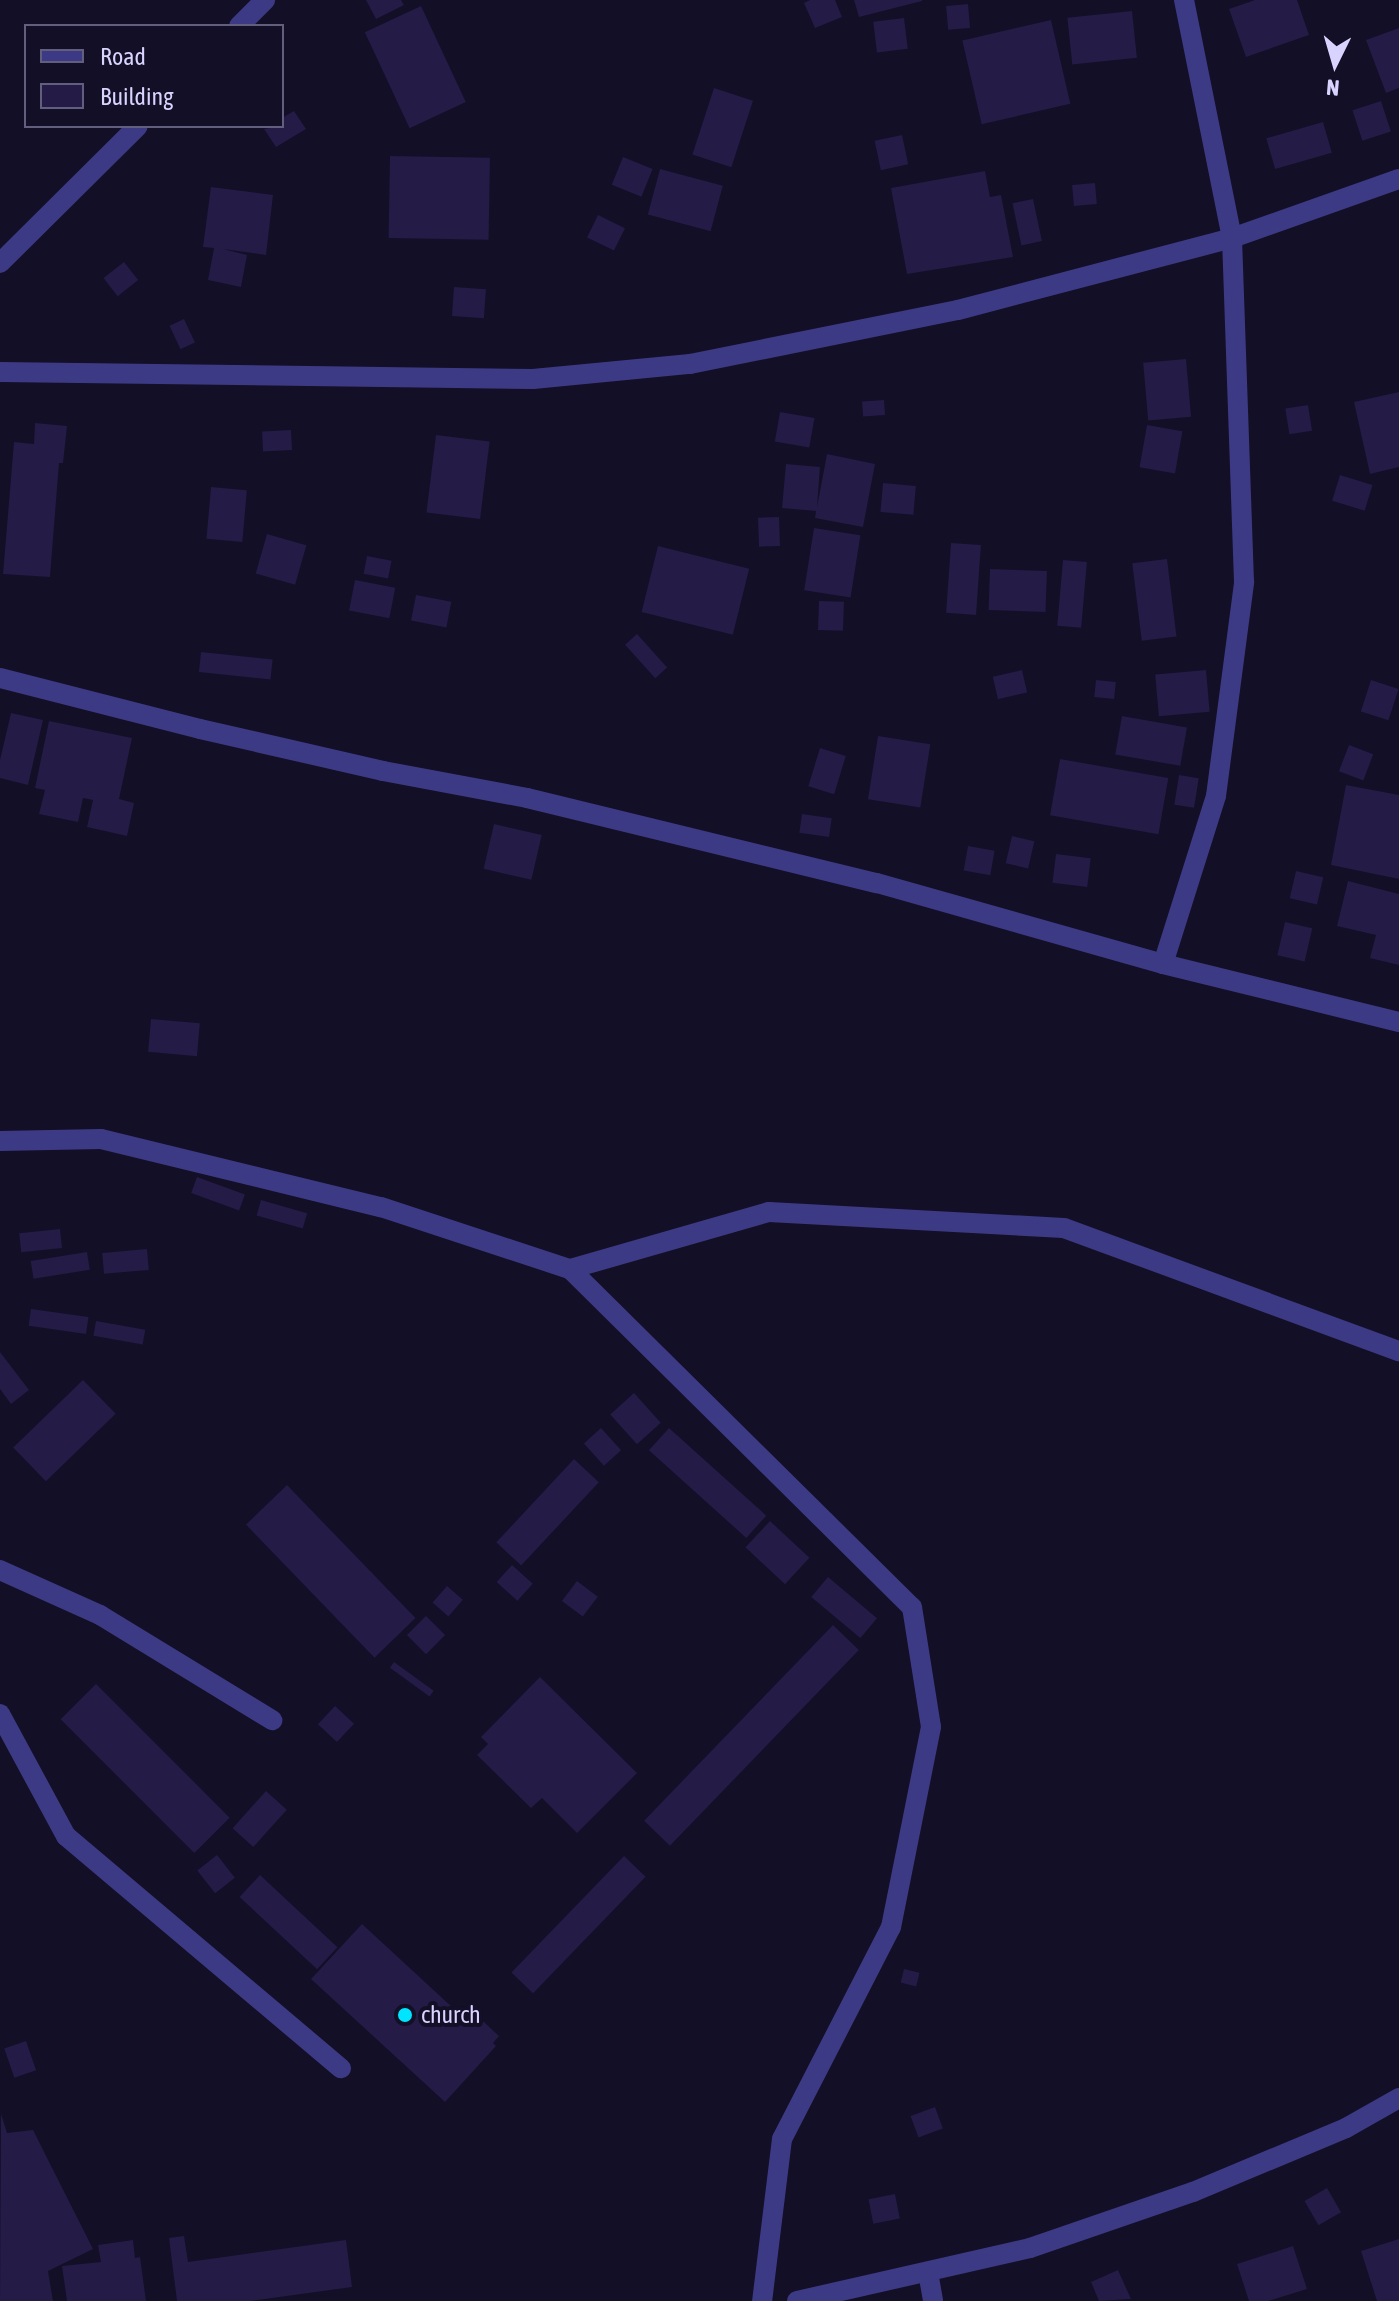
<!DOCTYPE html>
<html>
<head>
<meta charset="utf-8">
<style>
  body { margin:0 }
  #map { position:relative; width:1399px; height:2301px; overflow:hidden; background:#130f26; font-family:"Asap Condensed",sans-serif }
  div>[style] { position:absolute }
  .building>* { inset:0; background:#241b47; transform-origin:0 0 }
  .minor>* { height:20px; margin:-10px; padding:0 10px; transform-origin:10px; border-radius:10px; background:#3d3a85 }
  .dots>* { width:22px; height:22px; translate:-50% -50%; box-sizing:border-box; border:4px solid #130f26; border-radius:50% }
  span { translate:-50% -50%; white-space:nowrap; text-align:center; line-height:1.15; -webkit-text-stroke:8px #130f26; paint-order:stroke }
  .poi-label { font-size:24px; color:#d9d4ff }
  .left { translate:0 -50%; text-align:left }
  .legend { position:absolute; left:24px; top:24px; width:260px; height:104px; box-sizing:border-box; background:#130f26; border:2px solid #625e7d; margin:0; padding:10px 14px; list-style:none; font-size:24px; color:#d9d4ff }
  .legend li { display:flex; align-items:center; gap:16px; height:40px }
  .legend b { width:40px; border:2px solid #625e7d }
  .north { position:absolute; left:1295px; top:24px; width:80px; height:80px; -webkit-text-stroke:6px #130f26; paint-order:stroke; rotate:185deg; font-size:22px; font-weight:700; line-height:32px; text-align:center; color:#d9d4ff }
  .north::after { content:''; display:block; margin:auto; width:28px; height:36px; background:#d9d4ff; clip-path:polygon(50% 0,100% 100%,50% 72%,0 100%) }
</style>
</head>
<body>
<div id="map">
  <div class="building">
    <div style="clip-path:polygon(366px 0,401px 0,404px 5px,376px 19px)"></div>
    <div style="clip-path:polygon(810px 0,835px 0,842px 17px,815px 28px,804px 3px)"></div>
    <div style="clip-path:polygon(854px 0,922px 0,922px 1px,859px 17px)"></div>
    <div style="clip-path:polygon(1255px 0,1297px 0,1309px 35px,1246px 57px,1229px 9px)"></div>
    <div style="left:968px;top:4px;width:24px;height:22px;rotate:85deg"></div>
    <div style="left:421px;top:6px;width:106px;height:62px;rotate:65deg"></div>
    <div style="left:1132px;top:11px;width:47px;height:65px;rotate:84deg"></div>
    <div style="left:904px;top:18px;width:31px;height:31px;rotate:83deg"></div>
    <div style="left:1051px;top:20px;width:86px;height:91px;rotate:77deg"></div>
    <div style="clip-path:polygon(1399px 28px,1399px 88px,1386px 93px,1366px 40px)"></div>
    <div style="left:714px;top:88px;width:41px;height:70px;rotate:18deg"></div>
    <div style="left:1381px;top:101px;width:32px;height:30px;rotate:72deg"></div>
    <div style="clip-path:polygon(294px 111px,306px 129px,276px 147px,264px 129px,282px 126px,282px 118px)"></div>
    <div style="left:1323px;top:122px;width:32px;height:59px;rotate:74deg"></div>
    <div style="left:902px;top:135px;width:30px;height:28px;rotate:78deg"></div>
    <div style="left:390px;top:156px;width:100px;height:82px;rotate:1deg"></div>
    <div style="left:623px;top:157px;width:32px;height:30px;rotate:22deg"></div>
    <div style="left:660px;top:169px;width:65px;height:47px;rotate:15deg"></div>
    <div style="clip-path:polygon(985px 171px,990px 197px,1001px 195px,1013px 257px,907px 274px,891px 188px)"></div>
    <div style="left:1095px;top:183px;width:21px;height:23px;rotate:85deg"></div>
    <div style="clip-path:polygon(211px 187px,273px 195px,266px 255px,223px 249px,247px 255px,241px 287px,208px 280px,214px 248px,203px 247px)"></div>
    <div style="left:1033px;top:199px;width:43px;height:21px;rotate:78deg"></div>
    <div style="left:598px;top:215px;width:30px;height:25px;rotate:26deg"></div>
    <div style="left:124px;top:262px;width:23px;height:26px;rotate:52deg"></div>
    <div style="left:454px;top:287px;width:32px;height:29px;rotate:4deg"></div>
    <div style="left:184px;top:319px;width:26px;height:16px;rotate:65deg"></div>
    <div style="left:1186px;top:359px;width:58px;height:43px;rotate:85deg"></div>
    <div style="clip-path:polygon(1399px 392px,1399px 467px,1370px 474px,1354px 402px)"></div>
    <div style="left:884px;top:400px;width:15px;height:22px;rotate:86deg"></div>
    <div style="left:1308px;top:405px;width:26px;height:23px;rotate:81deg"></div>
    <div style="left:780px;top:412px;width:35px;height:30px;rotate:10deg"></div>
    <div style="clip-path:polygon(35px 423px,67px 426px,63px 463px,59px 463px,50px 577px,3px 574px,14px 442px,34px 444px)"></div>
    <div style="left:1147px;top:425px;width:36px;height:43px;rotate:10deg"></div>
    <div style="left:291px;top:430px;width:20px;height:29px;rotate:87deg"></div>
    <div style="left:436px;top:435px;width:54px;height:78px;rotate:7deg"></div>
    <div style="clip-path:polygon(827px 454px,875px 464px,863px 527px,815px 518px,816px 511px,782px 508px,786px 464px,820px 467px,817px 507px)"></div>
    <div style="left:1340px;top:475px;width:34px;height:27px;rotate:17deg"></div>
    <div style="left:883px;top:483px;width:33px;height:29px;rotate:5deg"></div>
    <div style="left:211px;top:487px;width:36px;height:52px;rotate:5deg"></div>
    <div style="left:779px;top:517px;width:29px;height:21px;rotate:88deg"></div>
    <div style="left:814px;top:528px;width:47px;height:63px;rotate:9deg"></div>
    <div style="left:267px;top:534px;width:41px;height:41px;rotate:16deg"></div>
    <div style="left:951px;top:543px;width:30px;height:70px;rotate:4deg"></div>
    <div style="left:658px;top:546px;width:94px;height:68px;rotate:14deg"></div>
    <div style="left:367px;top:556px;width:25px;height:18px;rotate:11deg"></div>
    <div style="left:1167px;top:559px;width:78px;height:35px;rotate:83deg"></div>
    <div style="left:1063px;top:560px;width:24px;height:66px;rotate:5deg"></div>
    <div style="left:990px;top:569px;width:57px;height:41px;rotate:2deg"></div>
    <div style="left:355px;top:580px;width:41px;height:31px;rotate:11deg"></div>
    <div style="left:416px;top:595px;width:36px;height:26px;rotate:11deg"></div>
    <div style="left:819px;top:601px;width:25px;height:29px;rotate:2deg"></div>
    <div style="left:637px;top:634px;width:45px;height:16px;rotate:48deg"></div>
    <div style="left:201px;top:652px;width:72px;height:20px;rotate:6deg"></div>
    <div style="left:1022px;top:670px;width:23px;height:30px;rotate:77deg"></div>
    <div style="left:1206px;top:670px;width:42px;height:51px;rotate:85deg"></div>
    <div style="left:1096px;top:680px;width:20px;height:17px;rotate:6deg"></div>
    <div style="left:1371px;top:680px;width:29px;height:33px;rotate:18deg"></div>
    <div style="clip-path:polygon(11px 713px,43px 720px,28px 785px,0 778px,0 760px)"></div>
    <div style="left:1122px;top:716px;width:66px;height:39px;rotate:10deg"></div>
    <div style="clip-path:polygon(49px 721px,132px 738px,119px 799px,134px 803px,127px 836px,87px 827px,93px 800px,83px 798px,78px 822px,39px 814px,45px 790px,35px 788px)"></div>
    <div style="left:878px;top:736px;width:53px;height:64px;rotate:9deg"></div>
    <div style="left:1349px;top:745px;width:26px;height:28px;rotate:21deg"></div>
    <div style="left:820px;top:748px;width:27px;height:40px;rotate:17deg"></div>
    <div style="left:1060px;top:759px;width:110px;height:57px;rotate:10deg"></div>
    <div style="left:1179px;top:775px;width:20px;height:30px;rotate:9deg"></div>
    <div style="clip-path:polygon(1346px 785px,1399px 795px,1399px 879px,1331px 865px)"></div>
    <div style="left:802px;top:814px;width:30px;height:19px;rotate:8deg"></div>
    <div style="left:494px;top:824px;width:49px;height:46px;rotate:13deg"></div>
    <div style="left:1012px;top:836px;width:23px;height:28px;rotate:13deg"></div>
    <div style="left:968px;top:846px;width:27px;height:25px;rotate:10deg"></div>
    <div style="left:1056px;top:854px;width:35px;height:29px;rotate:7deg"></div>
    <div style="left:1296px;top:871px;width:28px;height:28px;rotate:13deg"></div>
    <div style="clip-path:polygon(1348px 881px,1399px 894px,1399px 965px,1370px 958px,1376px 935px,1337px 926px)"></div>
    <div style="left:1285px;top:922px;width:28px;height:34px;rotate:13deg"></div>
    <div style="left:151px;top:1019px;width:49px;height:33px;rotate:5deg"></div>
    <div style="left:197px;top:1177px;width:51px;height:17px;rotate:20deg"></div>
    <div style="left:261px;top:1200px;width:48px;height:16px;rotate:16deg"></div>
    <div style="left:60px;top:1229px;width:19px;height:41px;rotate:84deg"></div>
    <div style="left:147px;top:1249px;width:21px;height:45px;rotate:85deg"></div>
    <div style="left:87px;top:1252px;width:18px;height:57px;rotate:81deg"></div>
    <div style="left:31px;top:1309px;width:58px;height:17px;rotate:8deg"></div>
    <div style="left:96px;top:1321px;width:50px;height:15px;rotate:10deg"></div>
    <div style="clip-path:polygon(0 1352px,29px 1390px,11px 1404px,0 1389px)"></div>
    <div style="left:83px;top:1380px;width:47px;height:97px;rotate:46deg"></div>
    <div style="left:634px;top:1393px;width:40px;height:32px;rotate:48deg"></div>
    <div style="left:601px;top:1428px;width:30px;height:23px;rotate:48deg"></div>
    <div style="left:669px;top:1428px;width:131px;height:30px;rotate:42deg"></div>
    <div style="left:574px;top:1459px;width:34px;height:114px;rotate:43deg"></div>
    <div style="left:287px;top:1485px;width:185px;height:57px;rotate:46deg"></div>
    <div style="left:770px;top:1521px;width:54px;height:36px;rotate:43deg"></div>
    <div style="left:512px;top:1565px;width:28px;height:23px;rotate:42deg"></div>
    <div style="left:828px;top:1577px;width:64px;height:26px;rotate:40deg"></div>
    <div style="left:577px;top:1581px;width:26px;height:25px;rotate:37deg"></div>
    <div style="left:447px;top:1586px;width:21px;height:22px;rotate:41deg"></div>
    <div style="left:426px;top:1616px;width:27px;height:27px;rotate:45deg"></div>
    <div style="left:833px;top:1625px;width:36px;height:272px;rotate:44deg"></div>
    <div style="left:394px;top:1662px;width:49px;height:7px;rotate:36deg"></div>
    <div style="clip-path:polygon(540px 1677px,637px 1773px,577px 1833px,542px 1798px,531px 1808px,477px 1755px,488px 1744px,481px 1737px)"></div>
    <div style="left:96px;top:1684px;width:189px;height:50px;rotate:45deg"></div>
    <div style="left:335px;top:1706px;width:26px;height:25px;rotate:43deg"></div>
    <div style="left:266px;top:1791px;width:28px;height:50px;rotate:42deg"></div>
    <div style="left:217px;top:1855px;width:29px;height:25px;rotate:52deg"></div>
    <div style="left:624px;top:1856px;width:30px;height:162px;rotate:44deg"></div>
    <div style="left:260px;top:1875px;width:106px;height:30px;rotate:43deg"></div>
    <div style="clip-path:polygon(362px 1924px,465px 2019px,472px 2011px,499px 2036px,493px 2043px,496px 2046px,445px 2102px,311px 1979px)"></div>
    <div style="left:904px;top:1969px;width:16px;height:14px;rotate:14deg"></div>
    <div style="left:26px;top:2041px;width:31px;height:23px;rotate:71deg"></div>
    <div style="left:935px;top:2107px;width:23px;height:26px;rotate:70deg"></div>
    <div style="clip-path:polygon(1px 2114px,7px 2133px,33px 2130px,93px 2249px,48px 2271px,53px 2301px,0 2301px)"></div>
    <div style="left:1327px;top:2188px;width:28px;height:26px;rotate:60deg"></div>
    <div style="left:895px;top:2194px;width:25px;height:27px;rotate:79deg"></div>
    <div style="clip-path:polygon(184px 2236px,188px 2262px,346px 2240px,352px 2287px,250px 2301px,177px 2301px,169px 2238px)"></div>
    <div style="clip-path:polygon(1399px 2239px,1399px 2301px,1377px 2301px,1361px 2251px)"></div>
    <div style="clip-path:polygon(133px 2240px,135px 2258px,140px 2257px,146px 2301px,67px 2301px,62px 2266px,101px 2262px,98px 2245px)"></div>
    <div style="clip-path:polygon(1293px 2246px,1307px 2289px,1268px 2301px,1249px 2301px,1237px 2264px)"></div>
    <div style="clip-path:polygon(1118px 2270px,1131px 2299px,1099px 2301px,1091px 2282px)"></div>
  </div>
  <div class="minor">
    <div style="left:239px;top:26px;width:37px;rotate:-45deg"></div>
    <div style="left:0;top:263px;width:194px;rotate:-44.8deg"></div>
    <div style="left:0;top:372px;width:533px;rotate:0.75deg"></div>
    <div style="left:533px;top:379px;width:158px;rotate:-5.5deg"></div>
    <div style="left:690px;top:364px;width:273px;rotate:-11.4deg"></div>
    <div style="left:958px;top:310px;width:283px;rotate:-14.7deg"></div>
    <div style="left:1232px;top:238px;width:177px;rotate:-19.5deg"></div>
    <div style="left:0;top:678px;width:206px;rotate:14.3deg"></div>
    <div style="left:200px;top:729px;width:188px;rotate:12.9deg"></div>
    <div style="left:383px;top:771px;width:147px;rotate:10.6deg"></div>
    <div style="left:527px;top:798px;width:360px;rotate:13.7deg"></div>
    <div style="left:877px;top:883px;width:297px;rotate:15.8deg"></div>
    <div style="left:1163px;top:964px;width:243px;rotate:13.8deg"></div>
    <div style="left:1163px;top:964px;width:176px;rotate:-72.5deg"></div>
    <div style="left:1216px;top:796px;width:216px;rotate:-82.5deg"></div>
    <div style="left:1244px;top:582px;width:344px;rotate:-92deg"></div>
    <div style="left:1232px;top:238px;width:243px;rotate:-101.4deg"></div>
    <div style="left:0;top:1141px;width:101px;rotate:-1.1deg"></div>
    <div style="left:101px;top:1139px;width:288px;rotate:13.7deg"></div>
    <div style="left:381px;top:1207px;width:199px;rotate:18.2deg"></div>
    <div style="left:570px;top:1269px;width:481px;rotate:44.7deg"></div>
    <div style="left:912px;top:1607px;width:121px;rotate:81deg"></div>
    <div style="left:931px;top:1727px;width:204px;rotate:101.3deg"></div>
    <div style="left:891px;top:1927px;width:238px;rotate:117.2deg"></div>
    <div style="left:782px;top:2139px;width:163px;rotate:97deg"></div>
    <div style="left:570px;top:1269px;width:207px;rotate:-16deg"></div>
    <div style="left:769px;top:1212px;width:295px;rotate:3.1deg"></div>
    <div style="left:1064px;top:1228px;width:357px;rotate:20.2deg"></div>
    <div style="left:0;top:1570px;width:110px;rotate:24.2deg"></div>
    <div style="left:100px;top:1615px;width:202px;rotate:31.4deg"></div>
    <div style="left:0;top:1714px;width:139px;rotate:61.6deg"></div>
    <div style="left:66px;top:1836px;width:360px;rotate:40.2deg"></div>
    <div style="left:928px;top:2272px;width:29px;rotate:80deg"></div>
    <div style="left:797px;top:2301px;width:239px;rotate:-12.8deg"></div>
    <div style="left:1030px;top:2248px;width:172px;rotate:-19deg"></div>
    <div style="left:1193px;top:2192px;width:166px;rotate:-22.7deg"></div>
    <div style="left:1346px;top:2128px;width:61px;rotate:-29.5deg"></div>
  </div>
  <div class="dots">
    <div style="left:405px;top:2015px;background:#00e5ff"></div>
  </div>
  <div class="poi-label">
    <span class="left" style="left:421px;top:2015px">church</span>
  </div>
  <ul class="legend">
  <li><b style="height:10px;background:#3d3a85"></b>Road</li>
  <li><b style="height:22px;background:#241b47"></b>Building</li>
  </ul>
  <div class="north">N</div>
</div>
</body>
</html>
